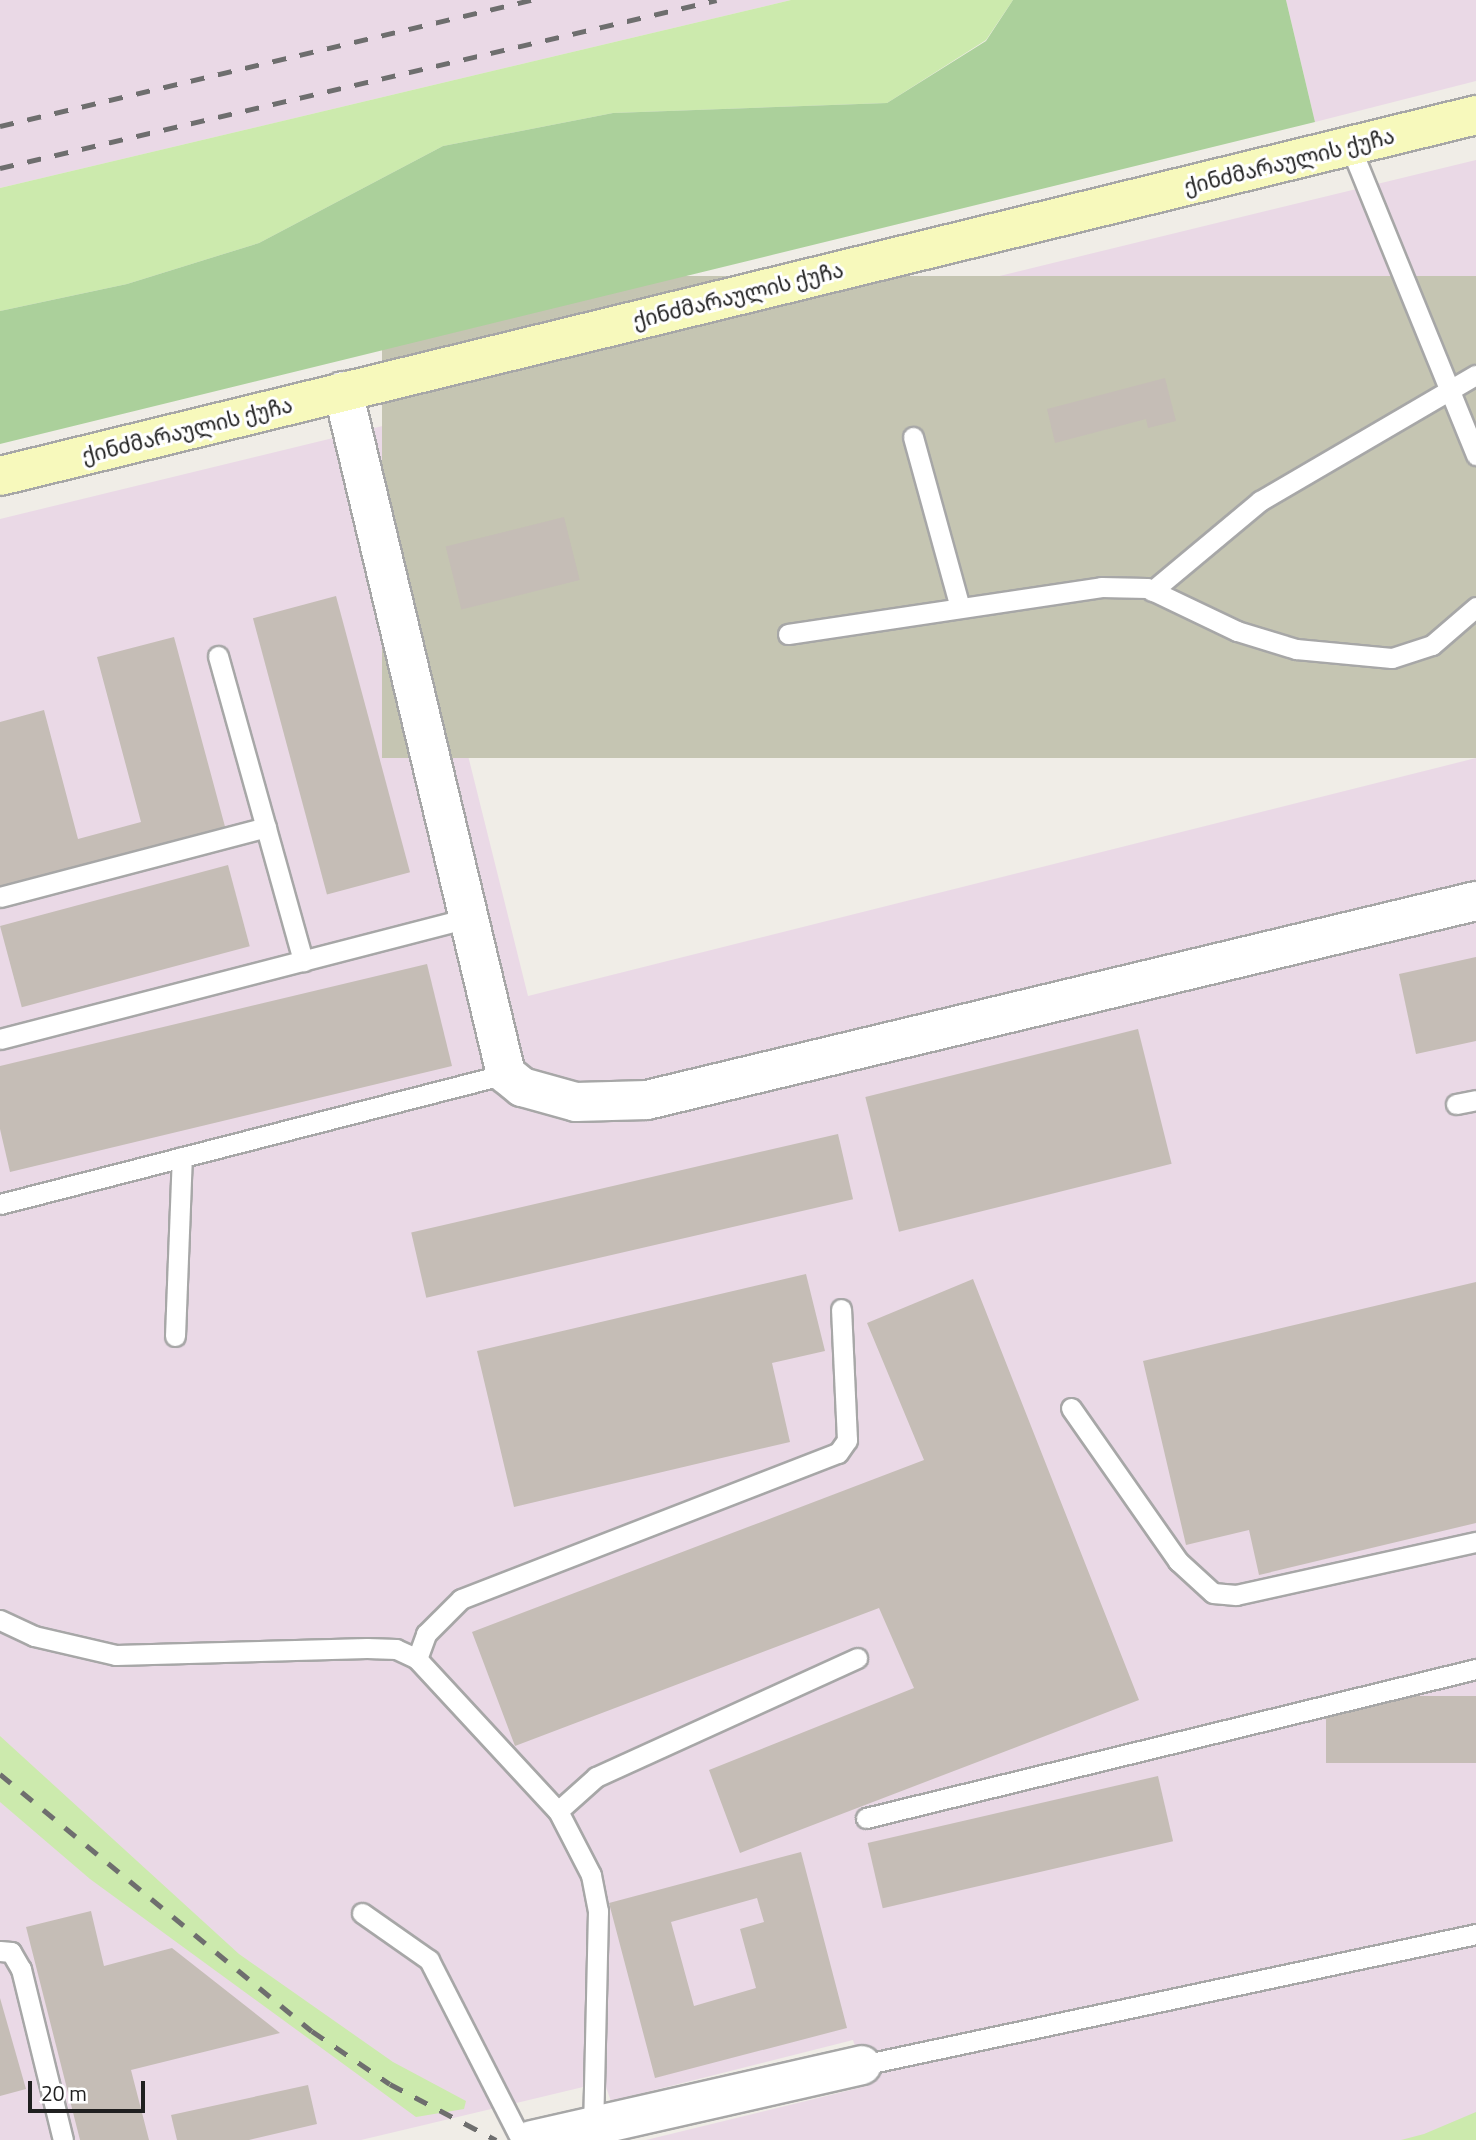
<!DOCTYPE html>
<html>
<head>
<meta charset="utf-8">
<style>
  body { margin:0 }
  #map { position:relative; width:1476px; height:2140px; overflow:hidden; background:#f0ede7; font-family:"Titillium Web","Noto Sans Georgian",sans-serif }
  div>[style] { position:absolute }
  .industrial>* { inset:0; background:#ead9e6 }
  .construction>* { inset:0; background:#c5c5b2; transform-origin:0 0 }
  .grass>* { inset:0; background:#cceaad }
  .forest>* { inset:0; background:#abd09b }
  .building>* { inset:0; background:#c5bdb6; transform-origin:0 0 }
  .roads { filter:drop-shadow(2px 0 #a7a7a7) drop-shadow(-2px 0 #a7a7a7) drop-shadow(0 2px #a7a7a7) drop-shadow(0 -2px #a7a7a7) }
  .lane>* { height:19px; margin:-9.5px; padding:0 9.5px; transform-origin:9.5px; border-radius:9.5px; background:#fff }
  .street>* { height:38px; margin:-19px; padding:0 19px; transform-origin:19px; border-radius:19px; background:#fff }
  .secondary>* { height:38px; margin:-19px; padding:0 19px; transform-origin:19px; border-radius:19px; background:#f7f9bc }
  .rail>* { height:5px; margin-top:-2.5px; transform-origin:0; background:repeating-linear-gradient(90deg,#6e6e6e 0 14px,transparent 0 28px) }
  span { translate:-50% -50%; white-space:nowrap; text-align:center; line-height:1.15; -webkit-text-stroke:6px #fff; paint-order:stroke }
  .street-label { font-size:21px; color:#202020 }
  .scale { position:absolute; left:28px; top:2081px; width:117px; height:32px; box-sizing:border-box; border:4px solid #202020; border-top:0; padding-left:9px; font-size:21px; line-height:24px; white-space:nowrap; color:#202020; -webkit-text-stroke:5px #fff; paint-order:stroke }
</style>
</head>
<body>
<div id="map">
  <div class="industrial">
    <div style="clip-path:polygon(0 0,791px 0,0 188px)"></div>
    <div style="clip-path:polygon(1286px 0,1476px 0,1476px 81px,1315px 122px)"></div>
    <div style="clip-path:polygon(1476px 160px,1476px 276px,415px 543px,528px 996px,1476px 758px,1476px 2140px,646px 2140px,867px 2086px,853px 2040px,611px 2101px,604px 2082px,361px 2140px,0 2140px,0 519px)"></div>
  </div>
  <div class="construction">
    <div style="left:1476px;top:276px;width:482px;height:1094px;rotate:90deg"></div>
  </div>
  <div class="grass">
    <div style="clip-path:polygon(791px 0,1013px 0,986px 40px,887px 103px,613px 113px,443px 146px,259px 243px,127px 284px,0 311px,0 188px)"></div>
    <div style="clip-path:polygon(0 1736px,239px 1954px,393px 2062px,466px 2101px,464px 2109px,416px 2117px,90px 1879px,0 1802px)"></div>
    <div style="clip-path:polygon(1476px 2112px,1476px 2140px,1401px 2140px,1424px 2134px)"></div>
  </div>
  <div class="forest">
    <div style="clip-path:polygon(1013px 0,1286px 0,1315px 122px,0 444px,0 311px,127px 284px,259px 243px,443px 146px,613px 113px,887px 103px,986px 41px)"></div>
  </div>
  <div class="building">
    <div style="clip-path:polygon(1165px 378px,1176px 421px,1148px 428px,1146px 419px,1055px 443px,1047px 409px)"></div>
    <div style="left:564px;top:517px;width:65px;height:122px;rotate:76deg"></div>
    <div style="left:336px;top:596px;width:286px;height:86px;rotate:75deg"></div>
    <div style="clip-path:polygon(174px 637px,227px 834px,0 895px,0 722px,44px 710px,78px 839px,141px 822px,97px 657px)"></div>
    <div style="left:228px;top:865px;width:84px;height:236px;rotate:75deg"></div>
    <div style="clip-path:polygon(1476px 957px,1476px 1041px,1416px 1054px,1399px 974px)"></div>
    <div style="clip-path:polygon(427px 964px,452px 1066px,10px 1172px,0 1129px,0 1066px)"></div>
    <div style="left:1138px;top:1029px;width:139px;height:281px;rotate:76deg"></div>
    <div style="left:838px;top:1134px;width:67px;height:438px;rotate:77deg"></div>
    <div style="clip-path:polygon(806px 1274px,825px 1351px,772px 1363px,790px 1442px,514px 1507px,477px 1351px)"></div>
    <div style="clip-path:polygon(973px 1279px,1139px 1700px,740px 1853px,709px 1770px,914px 1688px,879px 1608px,515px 1746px,472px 1632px,924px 1460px,867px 1323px)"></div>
    <div style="clip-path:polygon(1476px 1282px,1476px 1523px,1259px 1575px,1249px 1530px,1186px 1545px,1143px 1361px)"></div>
    <div style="left:1476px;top:1696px;width:67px;height:150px;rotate:90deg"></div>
    <div style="left:1158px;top:1776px;width:67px;height:298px;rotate:77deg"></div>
    <div style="clip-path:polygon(evenodd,801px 1852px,847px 2028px,655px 2078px,609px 1903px,801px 1852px,757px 1898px,764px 1922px,740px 1929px,756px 1988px,694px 2006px,671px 1922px,757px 1898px)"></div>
    <div style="clip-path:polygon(91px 1911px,104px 1966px,172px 1948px,280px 2033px,131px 2070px,149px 2140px,80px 2140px,26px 1927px)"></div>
    <div style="clip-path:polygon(0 1998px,26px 2089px,0 2096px)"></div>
    <div style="clip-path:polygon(308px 2085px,317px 2124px,249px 2140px,177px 2140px,171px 2115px)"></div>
  </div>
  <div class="roads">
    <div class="lane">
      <div style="left:1350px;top:146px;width:334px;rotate:67.8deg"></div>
      <div style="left:913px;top:437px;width:177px;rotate:74.6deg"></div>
      <div style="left:1152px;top:591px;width:141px;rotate:-39.8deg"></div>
      <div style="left:1260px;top:501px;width:250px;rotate:-30.3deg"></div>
      <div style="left:788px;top:634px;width:317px;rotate:-8.5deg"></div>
      <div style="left:1101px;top:587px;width:46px;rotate:1.2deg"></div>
      <div style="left:1147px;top:588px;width:100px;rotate:25.5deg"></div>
      <div style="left:1237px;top:631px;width:62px;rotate:17deg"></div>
      <div style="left:1296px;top:649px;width:96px;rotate:5.4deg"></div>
      <div style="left:1392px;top:658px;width:42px;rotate:-18deg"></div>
      <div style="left:1432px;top:645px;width:58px;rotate:-40.8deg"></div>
      <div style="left:218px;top:656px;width:317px;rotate:74.4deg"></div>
      <div style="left:0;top:897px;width:275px;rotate:-14.7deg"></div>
      <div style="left:0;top:1039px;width:483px;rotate:-14.5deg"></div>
      <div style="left:1456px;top:1104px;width:20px;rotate:-11deg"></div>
      <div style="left:0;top:1204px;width:522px;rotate:-14.41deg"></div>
      <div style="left:175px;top:1336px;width:179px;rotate:-87.8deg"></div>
      <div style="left:1071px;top:1408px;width:187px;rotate:55deg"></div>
      <div style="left:1178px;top:1561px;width:47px;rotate:42.4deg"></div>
      <div style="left:1213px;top:1593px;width:23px;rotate:5deg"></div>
      <div style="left:1236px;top:1595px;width:246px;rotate:-12.5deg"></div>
      <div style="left:0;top:1620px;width:38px;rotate:25deg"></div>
      <div style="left:34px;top:1636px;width:84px;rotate:13deg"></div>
      <div style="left:116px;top:1655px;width:251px;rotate:-1.6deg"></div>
      <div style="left:367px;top:1648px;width:29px;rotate:2deg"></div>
      <div style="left:396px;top:1649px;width:23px;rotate:25deg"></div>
      <div style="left:417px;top:1659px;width:207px;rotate:47.2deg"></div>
      <div style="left:558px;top:1811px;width:72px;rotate:62.7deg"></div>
      <div style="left:591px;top:1875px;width:37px;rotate:79deg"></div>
      <div style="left:598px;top:1911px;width:215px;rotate:91.3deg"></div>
      <div style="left:417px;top:1659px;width:27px;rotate:-70deg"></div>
      <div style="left:426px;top:1634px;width:49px;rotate:-45deg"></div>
      <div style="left:461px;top:1599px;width:404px;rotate:-21.2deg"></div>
      <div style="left:838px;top:1453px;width:16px;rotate:-55deg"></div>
      <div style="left:847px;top:1440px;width:131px;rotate:-92.6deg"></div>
      <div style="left:558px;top:1811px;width:51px;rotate:-41.8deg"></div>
      <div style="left:596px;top:1777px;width:287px;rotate:-24.5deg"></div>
      <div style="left:866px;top:1818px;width:628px;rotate:-13.73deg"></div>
      <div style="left:362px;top:1913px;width:82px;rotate:35deg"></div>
      <div style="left:429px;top:1960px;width:202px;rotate:62.9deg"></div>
      <div style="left:0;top:1951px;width:11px;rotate:5deg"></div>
      <div style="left:11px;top:1952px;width:20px;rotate:60deg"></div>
      <div style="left:21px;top:1969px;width:176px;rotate:76.2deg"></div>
      <div style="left:862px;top:2065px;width:628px;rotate:-12.04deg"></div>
    </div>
    <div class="street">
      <div style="left:343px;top:391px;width:702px;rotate:76.58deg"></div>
      <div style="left:506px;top:1074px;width:21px;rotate:39deg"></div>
      <div style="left:522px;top:1087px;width:56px;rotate:15.5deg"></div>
      <div style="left:576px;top:1102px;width:71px;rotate:-1.6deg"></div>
      <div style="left:647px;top:1100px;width:853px;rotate:-13.5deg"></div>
      <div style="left:532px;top:2140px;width:338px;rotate:-12.8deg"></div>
    </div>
    <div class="secondary">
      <div style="left:0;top:476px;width:1520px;rotate:-13.74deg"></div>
    </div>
  </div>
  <div class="rail">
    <div style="left:0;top:126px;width:546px;rotate:-13.35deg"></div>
    <div style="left:0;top:168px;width:736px;rotate:-13.19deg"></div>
    <div style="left:0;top:1774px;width:404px;rotate:39.5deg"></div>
    <div style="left:312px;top:2031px;width:94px;rotate:34.2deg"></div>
    <div style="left:390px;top:2084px;width:120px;rotate:27.8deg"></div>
  </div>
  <div class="street-label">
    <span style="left:1289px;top:161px;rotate:-14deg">ქინძმარაულის ქუჩა</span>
    <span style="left:738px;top:295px;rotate:-14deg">ქინძმარაულის ქუჩა</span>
    <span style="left:187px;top:430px;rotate:-14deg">ქინძმარაულის ქუჩა</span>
  </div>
  <div class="scale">20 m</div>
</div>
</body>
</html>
